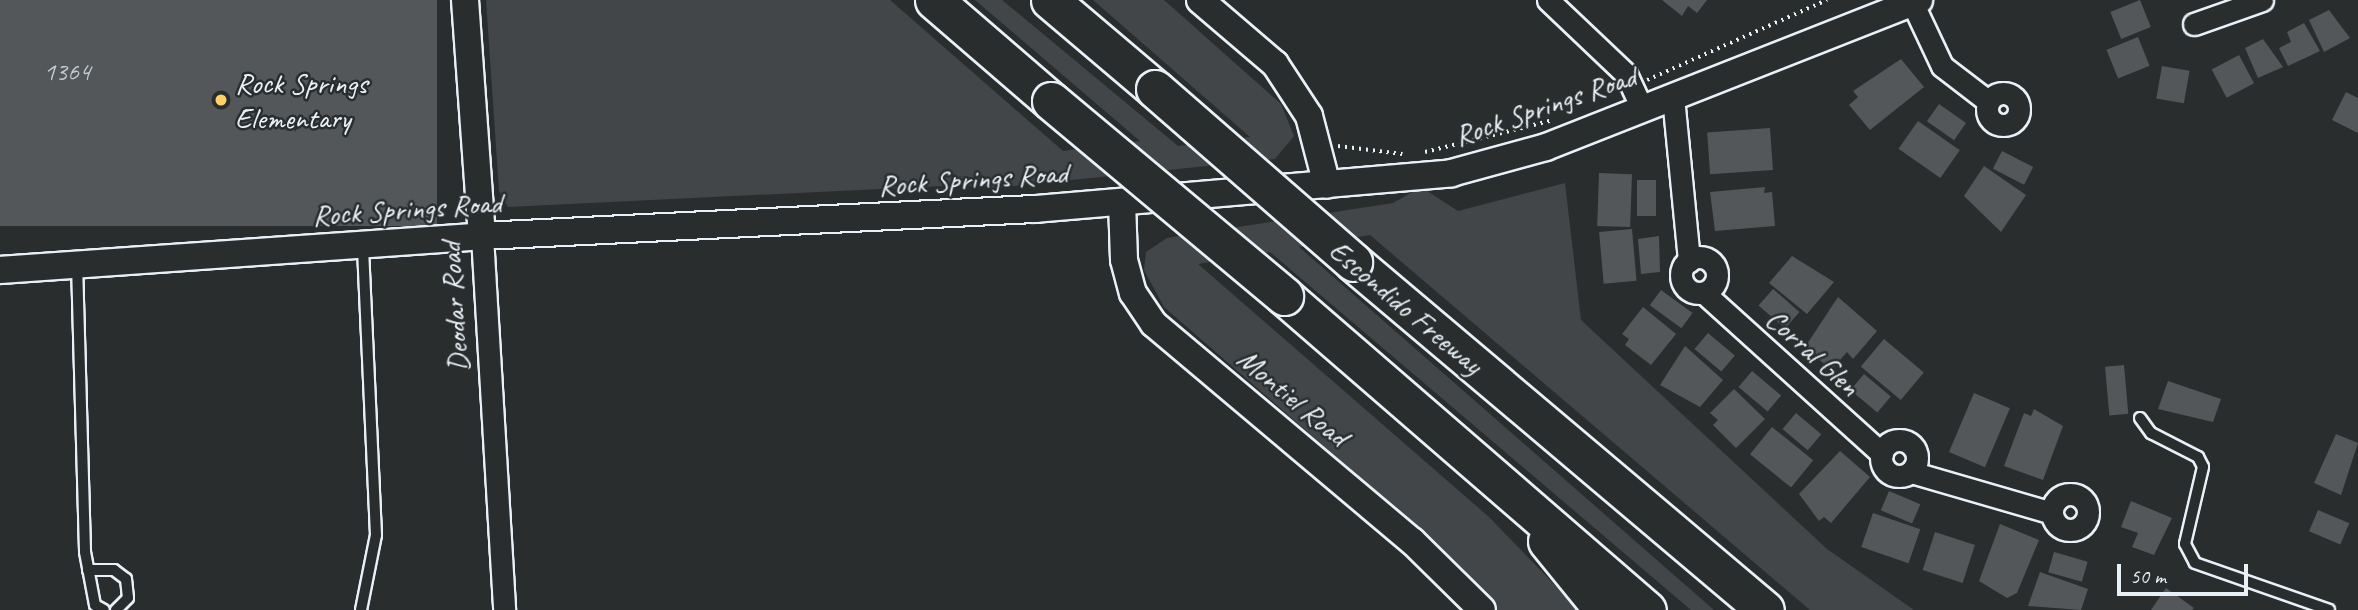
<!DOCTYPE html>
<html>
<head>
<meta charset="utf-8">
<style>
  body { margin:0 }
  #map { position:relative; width:2358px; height:610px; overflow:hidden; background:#2a2d2e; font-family:Caveat,sans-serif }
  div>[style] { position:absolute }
  .green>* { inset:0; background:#424648 }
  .building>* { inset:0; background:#535759; transform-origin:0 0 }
  .path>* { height:3.5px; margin-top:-1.75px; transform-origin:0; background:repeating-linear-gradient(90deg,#e8f1f8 0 2px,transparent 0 7px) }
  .roads { filter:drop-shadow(2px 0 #e8f1f8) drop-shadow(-2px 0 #e8f1f8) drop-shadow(0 2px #e8f1f8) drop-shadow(0 -2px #e8f1f8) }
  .service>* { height:10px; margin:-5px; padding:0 5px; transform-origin:5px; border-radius:5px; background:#2a2d2e }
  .minor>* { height:21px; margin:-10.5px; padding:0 10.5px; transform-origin:10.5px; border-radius:10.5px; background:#2a2d2e }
  .minor>.ring { margin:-10.5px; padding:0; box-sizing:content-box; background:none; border:21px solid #2a2d2e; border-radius:50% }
  .tertiary>* { height:26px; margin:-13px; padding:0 13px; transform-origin:13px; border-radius:13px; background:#2a2d2e }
  .motorway>* { height:37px; margin:-18.5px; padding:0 18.5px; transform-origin:18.5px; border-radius:18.5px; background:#2a2d2e }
  .bridges { filter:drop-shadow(2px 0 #e8f1f8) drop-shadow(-2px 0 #e8f1f8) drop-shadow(0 2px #e8f1f8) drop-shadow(0 -2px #e8f1f8) }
  .motorway-bridge>* { height:37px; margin:-18.5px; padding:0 18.5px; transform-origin:18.5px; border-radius:18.5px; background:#2a2d2e }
  .dots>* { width:19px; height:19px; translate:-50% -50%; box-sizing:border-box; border:4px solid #2a2d2e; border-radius:50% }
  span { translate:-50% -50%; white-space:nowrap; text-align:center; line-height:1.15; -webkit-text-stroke:5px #2a2d2e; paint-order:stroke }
  .number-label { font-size:26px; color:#c3cad0 }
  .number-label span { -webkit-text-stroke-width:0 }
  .poi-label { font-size:30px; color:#e8f1f8 }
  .left { translate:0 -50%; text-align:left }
  .street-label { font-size:30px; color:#e8f1f8 }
  .scale { position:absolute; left:2117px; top:564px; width:131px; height:32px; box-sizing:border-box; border:4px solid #e8f1f8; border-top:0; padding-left:9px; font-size:21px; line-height:24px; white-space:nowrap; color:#e8f1f8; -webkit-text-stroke:5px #2a2d2e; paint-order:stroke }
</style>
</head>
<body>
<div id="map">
  <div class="green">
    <div style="clip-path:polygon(486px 0,890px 0,1063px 151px,1140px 141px,975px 0,1002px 0,1178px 146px,1250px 137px,1093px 0,1164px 0,1281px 104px,1294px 136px,1275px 159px,995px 188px,962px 185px,508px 207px,499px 191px)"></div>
    <div style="clip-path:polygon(1565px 183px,1581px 320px,1827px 549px,1914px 610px,1810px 610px,1370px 235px,1299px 247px,1714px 610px,1691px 610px,1270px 252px,1198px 264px,1489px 517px,1579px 610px,1495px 610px,1412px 523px,1164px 307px,1144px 270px,1146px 252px,1167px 238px,1393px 203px,1421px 187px,1458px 211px)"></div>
  </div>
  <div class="building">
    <div style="left:0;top:0;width:437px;height:226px"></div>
    <div style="clip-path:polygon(1662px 0,1707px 0,1697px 13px,1688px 6px,1682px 16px)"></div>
    <div style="left:2140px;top:0;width:29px;height:32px;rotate:68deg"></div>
    <div style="clip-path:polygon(2329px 10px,2350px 38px,2324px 52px,2309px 20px)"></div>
    <div style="clip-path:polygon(2304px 23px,2320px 51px,2288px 66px,2279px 48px,2291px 42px,2287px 32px)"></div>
    <div style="left:2138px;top:37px;width:31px;height:34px;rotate:68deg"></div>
    <div style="clip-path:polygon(2263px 39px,2283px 67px,2258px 78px,2245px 48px)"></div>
    <div style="left:2239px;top:55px;width:32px;height:31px;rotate:62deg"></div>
    <div style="clip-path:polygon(1901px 59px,1924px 87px,1870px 130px,1849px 105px,1858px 97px,1853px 91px)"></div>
    <div style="left:2162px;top:66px;width:28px;height:33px;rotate:10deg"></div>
    <div style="clip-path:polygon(2346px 92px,2358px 98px,2358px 133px,2332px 120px)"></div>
    <div style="left:1939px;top:104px;width:33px;height:21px;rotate:35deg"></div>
    <div style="left:1918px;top:121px;width:51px;height:34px;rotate:35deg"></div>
    <div style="left:1770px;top:128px;width:42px;height:63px;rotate:86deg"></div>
    <div style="left:2002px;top:151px;width:35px;height:20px;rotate:27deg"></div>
    <div style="clip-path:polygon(1984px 166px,2026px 195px,2001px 232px,1964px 196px)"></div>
    <div style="left:1599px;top:173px;width:33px;height:53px;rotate:2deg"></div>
    <div style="left:1637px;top:180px;width:19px;height:36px"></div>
    <div style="clip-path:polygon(1765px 187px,1764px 193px,1772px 192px,1775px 226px,1715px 231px,1710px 192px)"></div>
    <div style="left:1632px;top:229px;width:52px;height:33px;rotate:85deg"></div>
    <div style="clip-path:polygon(1659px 236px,1660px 272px,1641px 274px,1638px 239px)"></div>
    <div style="clip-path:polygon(1792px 256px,1834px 282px,1807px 314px,1769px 283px)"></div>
    <div style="left:1773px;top:289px;width:35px;height:22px;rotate:41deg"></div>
    <div style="left:1661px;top:290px;width:39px;height:19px;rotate:36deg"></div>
    <div style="clip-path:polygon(1838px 297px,1877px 331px,1853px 359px,1847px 352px,1831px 370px,1805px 347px)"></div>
    <div style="clip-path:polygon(1643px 307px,1676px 334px,1651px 365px,1625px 345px,1629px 339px,1622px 334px)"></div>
    <div style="left:1708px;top:333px;width:35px;height:21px;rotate:40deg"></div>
    <div style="left:1884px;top:339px;width:52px;height:36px;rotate:40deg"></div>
    <div style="clip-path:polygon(1685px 346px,1723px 380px,1700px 407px,1660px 385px)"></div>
    <div style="left:2124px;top:365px;width:49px;height:19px;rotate:85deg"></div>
    <div style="left:1752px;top:371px;width:38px;height:21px;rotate:40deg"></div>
    <div style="left:1864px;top:374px;width:35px;height:21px;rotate:40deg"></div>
    <div style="clip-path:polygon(2168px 381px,2221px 399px,2213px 422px,2158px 409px)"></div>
    <div style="clip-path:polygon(1734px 389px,1765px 419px,1736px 448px,1713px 425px,1718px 420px,1710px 413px)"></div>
    <div style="left:1974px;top:393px;width:39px;height:64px;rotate:23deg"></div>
    <div style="clip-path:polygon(2034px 409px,2063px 426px,2043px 480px,2004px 466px,2024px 413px,2031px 416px)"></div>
    <div style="left:1796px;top:413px;width:33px;height:21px;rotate:40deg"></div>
    <div style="left:1772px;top:427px;width:53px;height:35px;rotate:39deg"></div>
    <div style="clip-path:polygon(2336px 434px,2358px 443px,2341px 495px,2314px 483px)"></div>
    <div style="clip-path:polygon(1840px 451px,1870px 477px,1831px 523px,1824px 517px,1819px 521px,1799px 494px)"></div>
    <div style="left:1889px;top:491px;width:34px;height:21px;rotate:23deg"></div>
    <div style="clip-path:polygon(2131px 501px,2172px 518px,2154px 555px,2132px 547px,2138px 533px,2121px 527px)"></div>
    <div style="left:2318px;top:510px;width:34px;height:23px;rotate:23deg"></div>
    <div style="left:1873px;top:513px;width:50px;height:36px;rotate:19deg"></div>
    <div style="clip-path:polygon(2000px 524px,2039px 540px,2017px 593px,2007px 598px,1979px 581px)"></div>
    <div style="left:1935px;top:532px;width:42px;height:40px;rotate:18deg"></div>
    <div style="left:2054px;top:552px;width:35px;height:21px;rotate:16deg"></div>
    <div style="clip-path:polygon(2040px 572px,2088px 589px,2081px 610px,2028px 606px)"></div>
    <div style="clip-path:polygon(2166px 588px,2194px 608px,2192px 610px,2151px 610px)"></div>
  </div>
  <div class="path">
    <div style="left:1647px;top:80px;width:197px;rotate:-24deg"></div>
    <div style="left:1338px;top:146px;width:65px;rotate:7deg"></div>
    <div style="left:1425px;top:152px;width:132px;rotate:-14deg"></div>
  </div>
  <div class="roads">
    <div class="service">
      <div style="left:77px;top:264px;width:288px;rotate:88.4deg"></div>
      <div style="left:85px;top:552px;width:54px;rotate:79.3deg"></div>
      <div style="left:95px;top:605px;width:10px;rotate:29deg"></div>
      <div style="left:2140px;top:418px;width:19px;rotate:54deg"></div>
      <div style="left:2151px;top:433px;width:53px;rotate:27.1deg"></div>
      <div style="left:2198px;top:457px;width:11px;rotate:63deg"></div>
      <div style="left:2203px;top:467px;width:79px;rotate:103.2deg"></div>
      <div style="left:2185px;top:544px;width:21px;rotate:62deg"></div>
      <div style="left:2195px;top:563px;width:142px;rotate:19.3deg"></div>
      <div style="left:88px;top:570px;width:26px"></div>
      <div style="left:114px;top:570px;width:15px;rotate:37deg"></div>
      <div style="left:126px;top:579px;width:19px;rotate:84deg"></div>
      <div style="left:128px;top:598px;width:17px;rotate:135deg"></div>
      <div style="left:361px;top:610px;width:76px;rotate:-78.7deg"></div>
      <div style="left:376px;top:535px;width:290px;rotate:-92.6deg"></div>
    </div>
    <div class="minor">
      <div style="left:1548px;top:0;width:108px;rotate:43.5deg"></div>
      <div style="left:1626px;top:74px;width:38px;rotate:65deg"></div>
      <div style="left:1911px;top:0;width:73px;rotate:64.8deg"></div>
      <div style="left:1942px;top:66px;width:59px;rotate:37.5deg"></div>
      <div style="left:2194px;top:24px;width:72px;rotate:-19.4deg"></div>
      <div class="ring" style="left:1987px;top:93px;width:11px;height:11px"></div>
      <div style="left:1673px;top:97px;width:165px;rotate:84.4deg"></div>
      <div style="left:482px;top:236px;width:375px;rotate:86.6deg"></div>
      <div class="ring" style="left:1681px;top:257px;width:15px;height:15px"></div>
      <div style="left:1704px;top:293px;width:240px;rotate:42.1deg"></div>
      <div class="ring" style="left:1881px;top:440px;width:15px;height:15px"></div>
      <div style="left:1911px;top:472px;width:147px;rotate:16.2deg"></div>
      <div class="ring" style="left:2052px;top:494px;width:15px;height:15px"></div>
    </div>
    <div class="tertiary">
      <div style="left:465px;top:0;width:237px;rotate:85.9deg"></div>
      <div style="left:1200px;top:0;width:99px;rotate:40.5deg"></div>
      <div style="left:1275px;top:64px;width:62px;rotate:56.8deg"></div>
      <div style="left:1309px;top:116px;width:71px;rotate:75.4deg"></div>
      <div style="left:1122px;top:202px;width:58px;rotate:88deg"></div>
      <div style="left:1124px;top:260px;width:34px;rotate:75deg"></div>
      <div style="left:1133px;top:293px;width:37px;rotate:56deg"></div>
      <div style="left:1154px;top:324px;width:337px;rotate:40.1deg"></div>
      <div style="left:1412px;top:541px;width:98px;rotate:44.6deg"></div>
      <div style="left:0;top:270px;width:483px;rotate:-4deg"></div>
      <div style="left:482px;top:236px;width:554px;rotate:-2.8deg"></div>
      <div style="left:1035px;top:209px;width:418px;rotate:-4.9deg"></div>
      <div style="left:1451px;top:173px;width:98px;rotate:-15.3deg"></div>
      <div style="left:1546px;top:147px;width:401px;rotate:-21.5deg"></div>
    </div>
    <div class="motorway">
      <div style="left:934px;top:0;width:155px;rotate:40.8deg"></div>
      <div style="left:1050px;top:0;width:138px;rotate:40.3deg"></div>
      <div style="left:1353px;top:262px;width:539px;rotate:40.19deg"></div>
      <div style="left:1284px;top:296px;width:480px;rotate:40.9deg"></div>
      <div style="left:1547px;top:541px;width:89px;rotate:50.9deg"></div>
    </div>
  </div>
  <div class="bridges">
    <div class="motorway-bridge">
      <div style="left:1155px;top:89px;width:263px;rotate:41.1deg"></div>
      <div style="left:1051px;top:101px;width:304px;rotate:39.9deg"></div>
    </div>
  </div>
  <div class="dots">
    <div style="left:221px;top:100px;background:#ffd166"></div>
  </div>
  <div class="number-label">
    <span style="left:67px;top:72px">1364</span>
  </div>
  <div class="poi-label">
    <span class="left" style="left:235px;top:100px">Rock Springs<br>Elementary</span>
  </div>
  <div class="street-label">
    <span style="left:1545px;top:106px;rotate:-19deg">Rock Springs Road</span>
    <span style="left:973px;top:179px;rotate:-4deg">Rock Springs Road</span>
    <span style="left:407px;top:209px;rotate:-4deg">Rock Springs Road</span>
    <span style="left:454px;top:307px;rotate:-94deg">Deodar Road</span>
    <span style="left:1406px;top:307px;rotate:40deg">Escondido Freeway</span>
    <span style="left:1813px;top:352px;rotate:42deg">Corral Glen</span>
    <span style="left:1293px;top:397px;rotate:40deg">Montiel Road</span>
  </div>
  <div class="scale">50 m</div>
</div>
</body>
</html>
